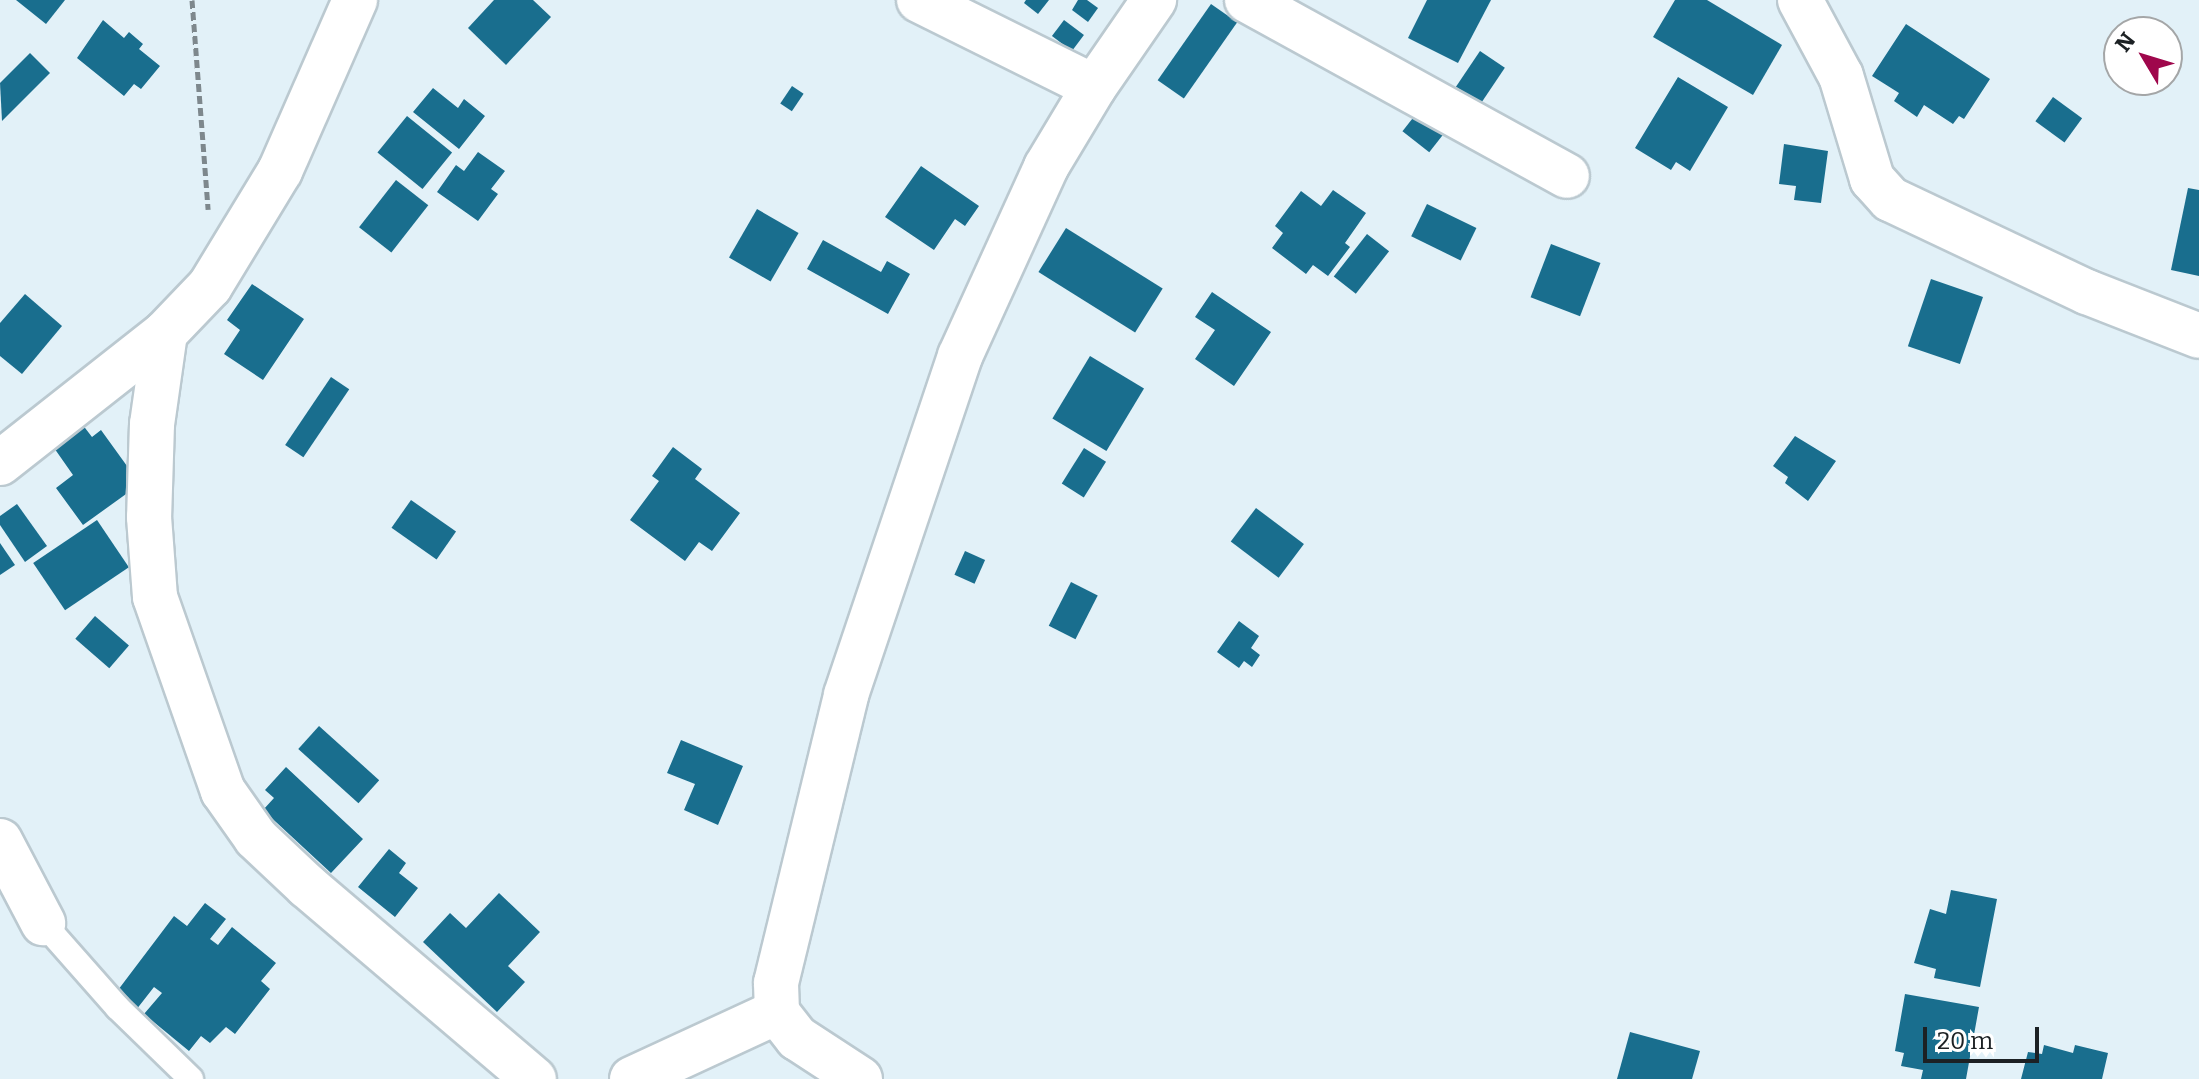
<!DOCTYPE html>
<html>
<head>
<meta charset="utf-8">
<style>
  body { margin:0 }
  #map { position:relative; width:2199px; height:1079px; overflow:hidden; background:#e2f1f8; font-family:Bitter,serif }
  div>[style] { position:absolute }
  .building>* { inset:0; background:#196e8e; transform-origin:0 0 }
  .path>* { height:5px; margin-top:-2.5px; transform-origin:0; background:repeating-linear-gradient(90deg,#7e888d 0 8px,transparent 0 12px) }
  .roads { filter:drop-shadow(2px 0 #bbc9d0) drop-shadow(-2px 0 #bbc9d0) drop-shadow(0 2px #bbc9d0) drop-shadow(0 -2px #bbc9d0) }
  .service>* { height:24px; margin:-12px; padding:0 12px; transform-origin:12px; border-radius:12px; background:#fff }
  .minor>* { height:44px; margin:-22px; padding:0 22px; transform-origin:22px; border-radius:22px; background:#fff }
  span { translate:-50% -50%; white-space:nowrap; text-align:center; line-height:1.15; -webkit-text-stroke:8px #fff; paint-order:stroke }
  .north { position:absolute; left:2103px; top:16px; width:80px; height:80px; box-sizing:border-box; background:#fff; border:2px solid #a4a6a7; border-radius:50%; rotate:308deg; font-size:22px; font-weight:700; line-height:32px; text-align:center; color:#1c2124 }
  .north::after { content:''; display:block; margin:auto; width:28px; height:36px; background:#9f074c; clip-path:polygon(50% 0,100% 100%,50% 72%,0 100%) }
  .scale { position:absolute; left:1923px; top:1027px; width:116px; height:36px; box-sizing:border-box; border:4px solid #1c2124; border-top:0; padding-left:10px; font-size:24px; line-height:28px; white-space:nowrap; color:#1c2124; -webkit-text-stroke:6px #fff; paint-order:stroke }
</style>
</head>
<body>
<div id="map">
  <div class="building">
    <div style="clip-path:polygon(16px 0,65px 0,46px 24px)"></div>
    <div style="clip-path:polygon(494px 0,533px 0,551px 17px,506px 65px,468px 28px)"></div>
    <div style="clip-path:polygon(1026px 0,1049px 0,1038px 14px,1024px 3px)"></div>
    <div style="clip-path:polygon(1078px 0,1087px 0,1098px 8px,1088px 22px,1072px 10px)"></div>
    <div style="clip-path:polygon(1427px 0,1491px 0,1458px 63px,1408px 38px)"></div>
    <div style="clip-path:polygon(1675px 0,1707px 0,1782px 45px,1753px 95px,1653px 37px)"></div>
    <div style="left:1211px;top:4px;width:32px;height:93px;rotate:35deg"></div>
    <div style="clip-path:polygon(103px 20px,124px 38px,129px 32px,143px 44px,139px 49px,160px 66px,141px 89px,134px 84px,124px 96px,77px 58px)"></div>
    <div style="left:1064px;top:20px;width:25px;height:20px;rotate:37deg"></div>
    <div style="clip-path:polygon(1906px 24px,1990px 79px,1964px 119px,1959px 116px,1953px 124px,1924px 105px,1917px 117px,1894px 101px,1899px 93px,1872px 76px)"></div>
    <div style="left:1480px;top:51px;width:30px;height:43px;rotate:34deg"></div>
    <div style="clip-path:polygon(30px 53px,50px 73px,2px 121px,0 83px)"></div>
    <div style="clip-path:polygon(1678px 77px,1728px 107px,1690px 171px,1676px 162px,1671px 170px,1635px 148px)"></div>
    <div style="left:792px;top:86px;width:14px;height:21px;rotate:34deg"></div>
    <div style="clip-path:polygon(433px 88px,458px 108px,464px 99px,485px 116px,459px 149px,413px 112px)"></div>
    <div style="left:2053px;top:97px;width:36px;height:30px;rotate:36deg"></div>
    <div style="left:1416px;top:114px;width:34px;height:22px;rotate:38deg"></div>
    <div style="left:407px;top:116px;width:58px;height:47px;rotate:39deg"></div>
    <div style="clip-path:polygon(1784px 144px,1828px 151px,1821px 203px,1794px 200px,1796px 186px,1779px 184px)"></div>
    <div style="clip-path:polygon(478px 152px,505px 171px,491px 189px,498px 194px,478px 221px,437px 192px,456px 165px,464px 171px)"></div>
    <div style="clip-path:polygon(921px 166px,979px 206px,965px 226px,955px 219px,934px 250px,885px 217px)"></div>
    <div style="left:396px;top:180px;width:41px;height:60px;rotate:38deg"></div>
    <div style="clip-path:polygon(2188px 188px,2199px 190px,2199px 276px,2171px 270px)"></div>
    <div style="clip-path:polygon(1333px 190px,1366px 213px,1345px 243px,1350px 247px,1328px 276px,1313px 265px,1306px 274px,1272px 248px,1283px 233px,1275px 226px,1301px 191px,1321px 206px)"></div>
    <div style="left:1427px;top:204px;width:55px;height:36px;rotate:26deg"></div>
    <div style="left:757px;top:209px;width:48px;height:56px;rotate:30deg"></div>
    <div style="left:1066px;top:228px;width:114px;height:52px;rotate:32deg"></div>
    <div style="left:1367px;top:234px;width:28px;height:54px;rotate:38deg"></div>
    <div style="clip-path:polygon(823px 240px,881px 272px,887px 261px,910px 274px,888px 314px,807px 269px)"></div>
    <div style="left:1551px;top:244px;width:53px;height:57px;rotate:21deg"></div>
    <div style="left:1931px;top:279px;width:55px;height:71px;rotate:19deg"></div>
    <div style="clip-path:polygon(252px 284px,304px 319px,263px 380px,224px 354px,240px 330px,227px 320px)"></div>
    <div style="clip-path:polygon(1212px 292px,1271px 332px,1234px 386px,1195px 359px,1215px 330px,1195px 317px)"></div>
    <div style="clip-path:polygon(25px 294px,62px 326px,22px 374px,0 356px,0 323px)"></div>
    <div style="left:1090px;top:356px;width:63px;height:73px;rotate:31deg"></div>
    <div style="left:331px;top:377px;width:22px;height:82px;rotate:34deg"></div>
    <div style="clip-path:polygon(82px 424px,92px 437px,101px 430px,140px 484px,83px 525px,56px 488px,73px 475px,52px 445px)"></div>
    <div style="clip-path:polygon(1795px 436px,1836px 461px,1808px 501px,1785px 483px,1788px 477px,1773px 466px)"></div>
    <div style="clip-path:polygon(673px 447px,702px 469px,695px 479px,740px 513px,712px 551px,699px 542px,685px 561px,630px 520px,659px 481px,652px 476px)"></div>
    <div style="left:1084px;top:448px;width:26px;height:42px;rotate:32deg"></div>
    <div style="left:411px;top:500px;width:55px;height:34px;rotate:35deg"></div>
    <div style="clip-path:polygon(17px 504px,47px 546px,25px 562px,0 525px,0 516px)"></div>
    <div style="left:1256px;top:508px;width:60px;height:42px;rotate:37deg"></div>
    <div style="left:97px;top:520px;width:57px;height:77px;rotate:56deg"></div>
    <div style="clip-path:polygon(0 543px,15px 565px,0 575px)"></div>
    <div style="left:965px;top:551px;width:22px;height:26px;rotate:24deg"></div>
    <div style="left:1071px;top:582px;width:30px;height:49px;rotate:27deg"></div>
    <div style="left:95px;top:616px;width:45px;height:30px;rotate:41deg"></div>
    <div style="clip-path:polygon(1239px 621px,1259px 636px,1251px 648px,1260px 655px,1252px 667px,1244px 661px,1239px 668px,1217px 652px)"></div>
    <div style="left:319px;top:726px;width:81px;height:31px;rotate:42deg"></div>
    <div style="clip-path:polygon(681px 740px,743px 766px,718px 825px,684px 810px,695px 784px,667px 773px)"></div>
    <div style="clip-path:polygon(286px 767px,363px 839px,331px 873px,263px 810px,274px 798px,265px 790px)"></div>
    <div style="clip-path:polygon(389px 849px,406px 863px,399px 873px,418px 888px,395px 917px,358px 887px)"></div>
    <div style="clip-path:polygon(1951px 890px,1997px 899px,1980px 987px,1934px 978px,1936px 969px,1914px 963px,1930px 909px,1946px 914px)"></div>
    <div style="clip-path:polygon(499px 893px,540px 932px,508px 966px,525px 982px,497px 1012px,423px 942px,450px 913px,466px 928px)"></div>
    <div style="clip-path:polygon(205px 903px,226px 919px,210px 939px,218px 945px,232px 927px,276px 963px,261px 981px,270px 989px,235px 1034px,226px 1027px,210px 1043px,201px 1036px,189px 1051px,144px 1014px,162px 993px,154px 987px,136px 1010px,115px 994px,174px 916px,187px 926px)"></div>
    <div style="clip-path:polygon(1905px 994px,1979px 1007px,1966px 1079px,1921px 1079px,1923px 1070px,1901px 1066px,1904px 1053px,1895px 1051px)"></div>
    <div style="clip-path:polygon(1630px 1032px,1700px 1051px,1692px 1079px,1617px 1079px)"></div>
    <div style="clip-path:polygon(2044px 1045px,2073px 1053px,2075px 1045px,2108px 1053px,2102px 1079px,2021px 1079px,2028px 1052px,2042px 1054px)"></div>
  </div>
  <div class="path">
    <div style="left:192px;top:0;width:210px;rotate:85.6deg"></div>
  </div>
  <div class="roads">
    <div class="service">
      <div style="left:43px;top:923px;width:113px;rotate:48.6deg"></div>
      <div style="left:118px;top:1008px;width:102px;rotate:44.2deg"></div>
    </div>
    <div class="minor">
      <div style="left:919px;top:0;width:195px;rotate:26.4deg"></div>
      <div style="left:1247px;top:0;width:365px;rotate:28.8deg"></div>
      <div style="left:1800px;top:0;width:86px;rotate:61.7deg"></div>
      <div style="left:1841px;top:76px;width:108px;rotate:73.2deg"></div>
      <div style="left:1872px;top:179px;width:27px;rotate:48deg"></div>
      <div style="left:1890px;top:199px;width:218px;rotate:25.3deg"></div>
      <div style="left:2087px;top:292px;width:120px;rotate:21.4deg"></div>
      <div style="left:165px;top:333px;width:92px;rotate:98.1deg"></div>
      <div style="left:152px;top:424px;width:93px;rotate:91.8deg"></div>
      <div style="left:149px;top:517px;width:80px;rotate:85.7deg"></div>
      <div style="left:155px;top:597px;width:206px;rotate:70.7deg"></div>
      <div style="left:223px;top:791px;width:57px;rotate:54.9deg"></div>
      <div style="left:256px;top:838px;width:70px;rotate:43.3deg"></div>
      <div style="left:307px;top:886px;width:298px;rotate:40.4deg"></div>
      <div style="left:0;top:463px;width:210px;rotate:-38.2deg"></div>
      <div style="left:165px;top:333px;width:65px;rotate:-46.2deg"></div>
      <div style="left:210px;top:286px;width:135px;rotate:-58.7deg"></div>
      <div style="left:280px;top:171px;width:187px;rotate:-66.3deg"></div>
      <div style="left:0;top:841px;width:93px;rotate:62.3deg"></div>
      <div style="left:632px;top:1079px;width:160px;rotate:-24.8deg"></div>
      <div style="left:860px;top:1079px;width:75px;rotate:-146.9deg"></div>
      <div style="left:797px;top:1038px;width:33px;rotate:-128deg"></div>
      <div style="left:777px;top:1012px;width:29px;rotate:-92deg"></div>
      <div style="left:776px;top:983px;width:296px;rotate:-76.3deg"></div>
      <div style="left:846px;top:695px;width:358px;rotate:-71.4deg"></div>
      <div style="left:960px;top:356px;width:208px;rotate:-65.5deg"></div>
      <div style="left:1046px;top:167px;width:93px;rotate:-59deg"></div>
      <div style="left:1094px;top:87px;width:106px;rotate:-55.4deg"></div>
    </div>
  </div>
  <div class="north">N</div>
  <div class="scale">20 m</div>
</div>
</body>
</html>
